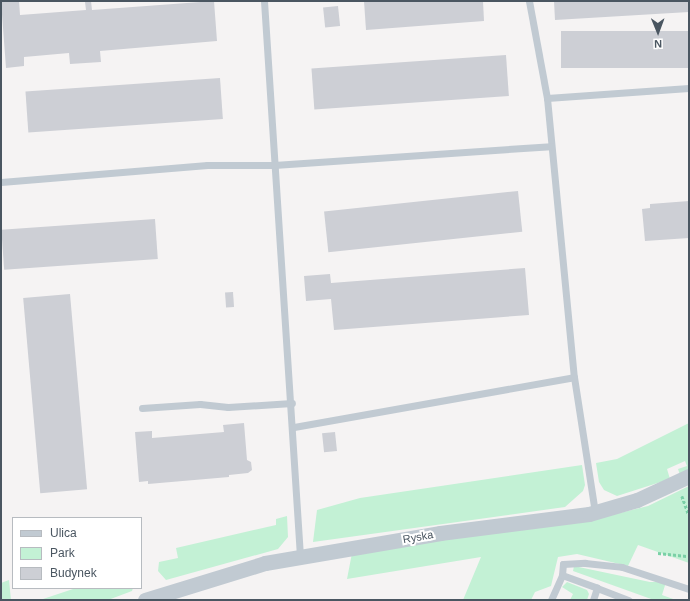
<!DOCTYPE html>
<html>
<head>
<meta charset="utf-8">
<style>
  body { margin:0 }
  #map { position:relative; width:690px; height:601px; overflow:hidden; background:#f5f3f3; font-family:Helvetica,sans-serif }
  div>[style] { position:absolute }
  .green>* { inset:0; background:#c3f1d5 }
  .building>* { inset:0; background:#cdcfd5; transform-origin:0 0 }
  .path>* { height:2.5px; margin-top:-1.25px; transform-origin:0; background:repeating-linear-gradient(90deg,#7ad0a6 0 3px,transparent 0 5px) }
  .lane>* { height:7px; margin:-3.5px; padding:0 3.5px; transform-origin:3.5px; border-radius:3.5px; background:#c1cad2 }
  .street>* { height:15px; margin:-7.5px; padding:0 7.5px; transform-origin:7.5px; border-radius:7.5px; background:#c1cad2 }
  span { translate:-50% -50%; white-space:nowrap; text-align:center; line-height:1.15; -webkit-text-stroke:4px #fff; paint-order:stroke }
  .street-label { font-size:11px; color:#4a5661 }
  .frame { position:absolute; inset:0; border:2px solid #4a5661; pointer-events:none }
  .legend { position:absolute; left:12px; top:517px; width:130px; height:72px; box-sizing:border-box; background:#fff; border:1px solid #b7bbc0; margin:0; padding:5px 7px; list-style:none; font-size:12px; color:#4a5661 }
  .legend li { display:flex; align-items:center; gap:8px; height:20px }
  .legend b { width:20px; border:1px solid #b7bbc0 }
  .north { position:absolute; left:638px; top:12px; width:40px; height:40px; -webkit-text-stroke:3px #fff; paint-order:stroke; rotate:179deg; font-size:11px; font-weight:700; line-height:16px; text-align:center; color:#4a5661 }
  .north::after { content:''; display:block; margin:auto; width:14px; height:18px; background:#4a5661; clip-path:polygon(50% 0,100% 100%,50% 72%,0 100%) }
</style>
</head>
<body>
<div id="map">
  <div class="green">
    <div style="clip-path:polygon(689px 423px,689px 470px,680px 475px,678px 469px,687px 466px,685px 461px,667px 469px,670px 479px,617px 496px,604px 490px,599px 482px,596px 463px,617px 459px)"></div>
    <div style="clip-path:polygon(582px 465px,585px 485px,583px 491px,565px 507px,313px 542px,317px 510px,360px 498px)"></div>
    <div style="clip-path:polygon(689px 486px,689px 563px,638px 545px,628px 566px,577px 554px,558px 557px,551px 586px,535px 592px,531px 600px,463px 600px,481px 557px,347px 579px,352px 553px,491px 533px,583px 522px,648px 506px)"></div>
    <div style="clip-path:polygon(287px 516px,288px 537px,278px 549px,166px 580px,158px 571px,159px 562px,178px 558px,176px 548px,276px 525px,276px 519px)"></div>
    <div style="clip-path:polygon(574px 566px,650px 582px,666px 582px,662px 595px,676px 600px,654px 600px,573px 571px)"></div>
    <div style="clip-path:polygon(9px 580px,11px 600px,1px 600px,1px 583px)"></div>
    <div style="clip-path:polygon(567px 582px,587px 590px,589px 594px,587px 600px,570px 600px,573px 594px,562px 587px)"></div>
    <div style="clip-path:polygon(76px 588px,133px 588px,132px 591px,108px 600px,40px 600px)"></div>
  </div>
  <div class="building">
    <div style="clip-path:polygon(1px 1px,19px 1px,20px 15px,86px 10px,85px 2px,91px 1px,92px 10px,214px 1px,217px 41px,100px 51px,101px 62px,70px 64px,69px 53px,24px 57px,24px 66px,6px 68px)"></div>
    <div style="clip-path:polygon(364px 1px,483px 1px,484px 21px,366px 30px)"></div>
    <div style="clip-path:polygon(554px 1px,689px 1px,689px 12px,555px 20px)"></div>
    <div style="left:338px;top:6px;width:20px;height:15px;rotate:84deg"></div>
    <div style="left:689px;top:31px;width:37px;height:128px;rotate:90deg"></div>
    <div style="left:506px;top:55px;width:41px;height:195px;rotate:86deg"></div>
    <div style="left:220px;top:78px;width:41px;height:195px;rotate:86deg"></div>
    <div style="left:518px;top:191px;width:41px;height:195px;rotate:84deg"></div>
    <div style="clip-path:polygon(689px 201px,689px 238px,645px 241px,642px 209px,650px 208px,650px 204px)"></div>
    <div style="left:155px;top:219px;width:40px;height:154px;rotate:86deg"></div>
    <div style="clip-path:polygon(525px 268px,529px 315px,334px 330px,331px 299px,306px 301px,304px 276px,330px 274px,331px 283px)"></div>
    <div style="left:233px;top:292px;width:15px;height:8px;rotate:86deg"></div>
    <div style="left:70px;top:294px;width:196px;height:47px;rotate:85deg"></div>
    <div style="clip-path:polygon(244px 423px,247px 460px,251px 462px,252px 470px,248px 473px,229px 475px,229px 477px,148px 484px,148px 481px,139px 482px,135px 432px,152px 431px,152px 438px,224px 432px,223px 425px)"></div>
    <div style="left:335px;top:432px;width:19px;height:13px;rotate:84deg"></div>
  </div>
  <div class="path">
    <div style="left:682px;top:496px;width:20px;rotate:70deg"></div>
    <div style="left:658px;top:553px;width:31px;rotate:6deg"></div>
  </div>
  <div class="lane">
    <div style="left:264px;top:1px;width:556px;rotate:86.29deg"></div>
    <div style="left:529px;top:1px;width:99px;rotate:79.5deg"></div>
    <div style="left:547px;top:98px;width:280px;rotate:84.5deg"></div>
    <div style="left:574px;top:377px;width:138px;rotate:81.2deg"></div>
    <div style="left:547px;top:98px;width:142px;rotate:-4deg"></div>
    <div style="left:1px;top:182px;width:207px;rotate:-4.7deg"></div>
    <div style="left:207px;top:165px;width:67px"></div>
    <div style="left:274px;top:165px;width:277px;rotate:-3.9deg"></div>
    <div style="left:142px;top:408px;width:58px;rotate:-3.9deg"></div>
    <div style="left:200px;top:404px;width:28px;rotate:6deg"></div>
    <div style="left:228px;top:407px;width:64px;rotate:-3.6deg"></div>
    <div style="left:294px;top:427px;width:284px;rotate:-10.1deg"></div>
    <div style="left:562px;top:575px;width:37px;rotate:20deg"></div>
    <div style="left:551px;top:600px;width:27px;rotate:-66deg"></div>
    <div style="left:562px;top:575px;width:11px;rotate:-85deg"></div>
    <div style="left:563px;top:564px;width:22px;rotate:-3deg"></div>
    <div style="left:585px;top:563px;width:37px;rotate:6deg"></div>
    <div style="left:622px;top:567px;width:71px;rotate:18.2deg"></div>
    <div style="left:593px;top:600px;width:13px;rotate:-72deg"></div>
    <div style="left:597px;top:588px;width:34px;rotate:21deg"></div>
  </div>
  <div class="street">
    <div style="left:145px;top:600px;width:126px;rotate:-17.1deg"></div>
    <div style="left:265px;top:563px;width:178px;rotate:-9.7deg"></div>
    <div style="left:440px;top:533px;width:150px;rotate:-7.3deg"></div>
    <div style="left:589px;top:514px;width:50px;rotate:-16.3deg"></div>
    <div style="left:637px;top:500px;width:57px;rotate:-24.8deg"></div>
  </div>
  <div class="street-label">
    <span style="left:418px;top:537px;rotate:-10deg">Ryska</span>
  </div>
  <div class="frame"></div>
  <ul class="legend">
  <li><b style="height:5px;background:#c1cad2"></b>Ulica</li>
  <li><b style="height:11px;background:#c3f1d5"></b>Park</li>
  <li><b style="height:11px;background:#cdcfd5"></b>Budynek</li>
  </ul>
  <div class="north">N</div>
</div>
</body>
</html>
